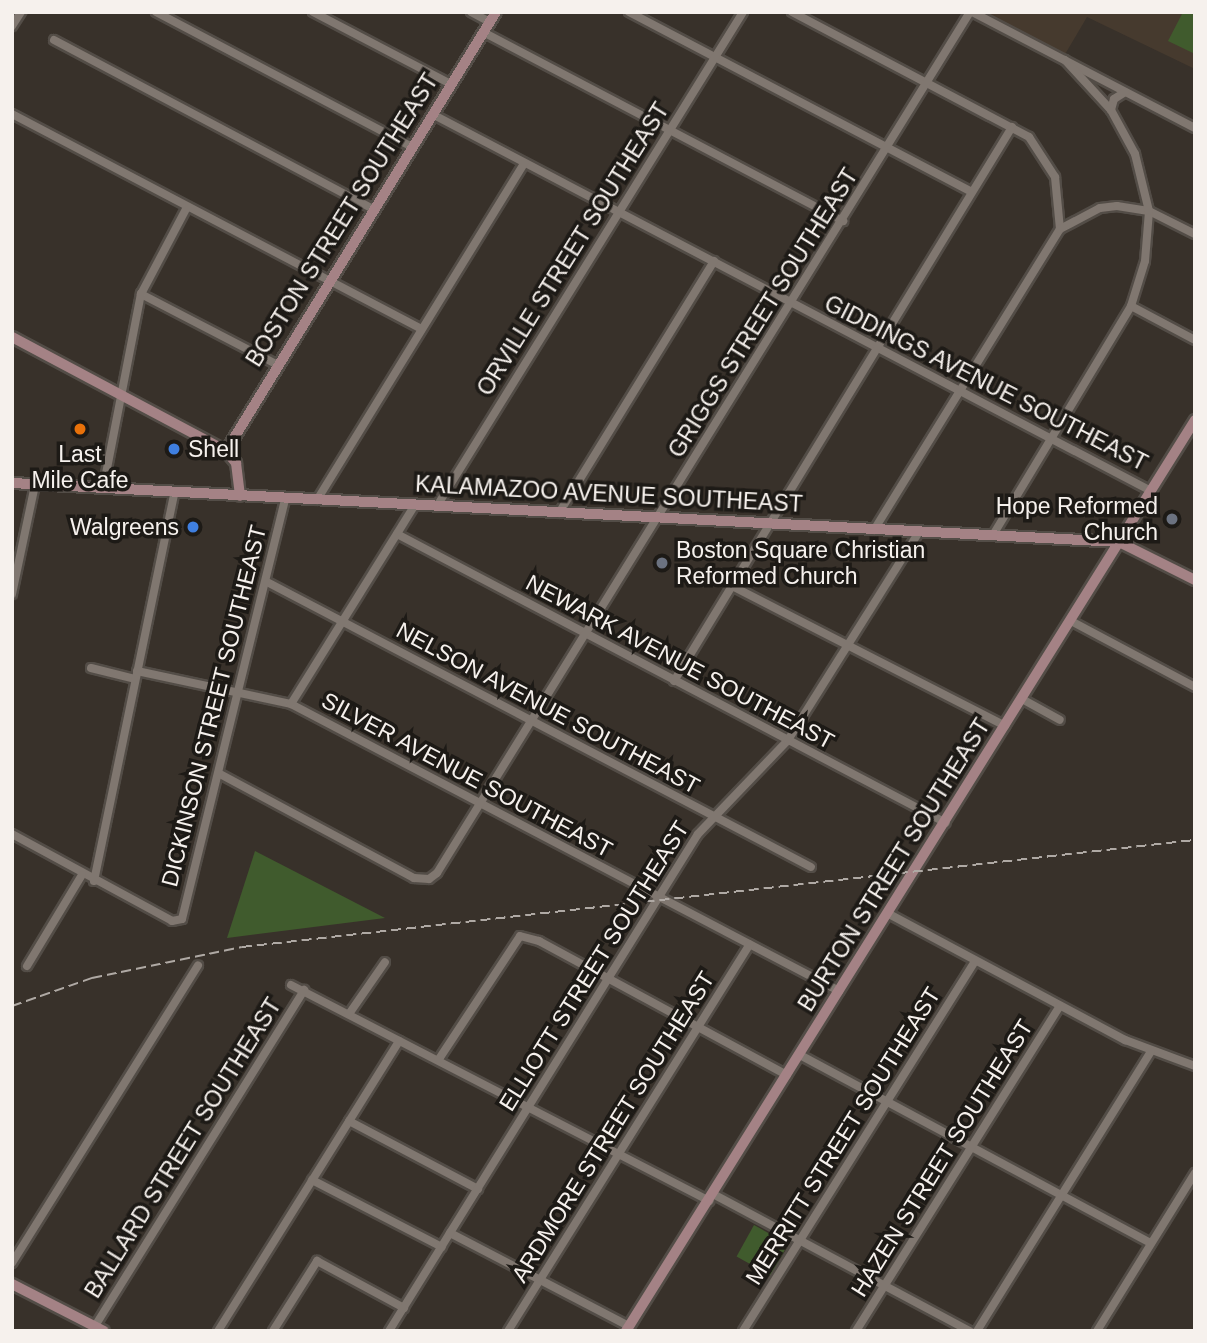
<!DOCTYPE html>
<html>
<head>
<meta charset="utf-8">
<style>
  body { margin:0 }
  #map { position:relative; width:1207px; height:1343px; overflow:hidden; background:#38312a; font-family:Arial,sans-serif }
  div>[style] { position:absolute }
  .built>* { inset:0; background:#463a2e }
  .green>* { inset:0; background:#405b2d; transform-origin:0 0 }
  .roads { filter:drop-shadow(2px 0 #534d47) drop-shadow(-2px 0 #534d47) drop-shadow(0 2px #534d47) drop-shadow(0 -2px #534d47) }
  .street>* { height:8px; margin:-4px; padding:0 4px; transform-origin:4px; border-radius:4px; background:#807770 }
  .secondary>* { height:10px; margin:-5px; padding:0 5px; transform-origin:5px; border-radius:5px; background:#a48285 }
  .rail>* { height:2px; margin-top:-1px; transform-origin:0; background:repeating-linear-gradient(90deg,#afa9a4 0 10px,transparent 0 15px) }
  .dots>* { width:19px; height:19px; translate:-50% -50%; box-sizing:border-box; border:4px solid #1d1a16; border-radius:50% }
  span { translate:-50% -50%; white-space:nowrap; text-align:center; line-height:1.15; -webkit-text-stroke:7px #1d1a16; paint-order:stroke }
  .street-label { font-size:23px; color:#f6f1ed }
  .poi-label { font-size:23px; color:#f6f1ed }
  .left { translate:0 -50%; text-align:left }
  .right { translate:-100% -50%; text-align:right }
  .frame { position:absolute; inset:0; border:14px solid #f6f1ed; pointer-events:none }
</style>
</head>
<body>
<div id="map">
  <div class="built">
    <div style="clip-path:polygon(982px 12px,1195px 12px,1195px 69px,1087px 17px,1064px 56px)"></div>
  </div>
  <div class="green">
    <div style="clip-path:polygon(1183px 12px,1195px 12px,1195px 54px,1168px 41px)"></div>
    <div style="clip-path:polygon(255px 851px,385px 918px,227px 938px)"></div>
    <div style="left:754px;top:1225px;width:39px;height:36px;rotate:29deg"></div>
  </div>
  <div class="roads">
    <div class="street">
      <div style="left:156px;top:12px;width:289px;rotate:27.8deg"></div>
      <div style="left:313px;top:12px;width:156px;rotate:27.6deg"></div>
      <div style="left:471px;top:12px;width:21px;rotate:28deg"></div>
      <div style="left:629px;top:12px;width:387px;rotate:27.7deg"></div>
      <div style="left:792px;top:12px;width:268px;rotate:27.8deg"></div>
      <div style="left:1029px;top:137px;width:48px;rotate:57deg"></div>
      <div style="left:1055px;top:177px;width:52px;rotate:84.5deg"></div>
      <div style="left:972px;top:12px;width:251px;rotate:27.5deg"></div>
      <div style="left:12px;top:26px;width:17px;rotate:-57deg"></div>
      <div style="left:483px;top:32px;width:407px;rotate:27.7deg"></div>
      <div style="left:54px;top:40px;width:361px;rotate:27.9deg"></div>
      <div style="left:1111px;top:110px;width:11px;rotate:-75deg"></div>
      <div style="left:1114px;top:99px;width:13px;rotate:-32deg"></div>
      <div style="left:12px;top:114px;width:462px;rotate:27.7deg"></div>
      <div style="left:432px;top:114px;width:812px;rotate:27.67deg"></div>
      <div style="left:141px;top:294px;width:152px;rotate:27.4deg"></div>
      <div style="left:1131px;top:306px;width:72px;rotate:28deg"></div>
      <div style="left:103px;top:489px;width:199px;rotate:-79deg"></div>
      <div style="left:141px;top:294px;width:98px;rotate:-62.1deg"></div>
      <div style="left:317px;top:500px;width:395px;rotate:-58.4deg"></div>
      <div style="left:437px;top:506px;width:581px;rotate:-58.22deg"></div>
      <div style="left:559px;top:513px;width:296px;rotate:-58.4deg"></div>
      <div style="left:874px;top:530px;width:354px;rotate:-58.3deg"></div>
      <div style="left:1060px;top:229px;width:45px;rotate:-27.7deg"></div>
      <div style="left:1100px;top:208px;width:17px;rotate:-7deg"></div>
      <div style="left:1117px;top:206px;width:32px;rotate:9deg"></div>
      <div style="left:1149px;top:211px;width:51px;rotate:26.6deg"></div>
      <div style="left:397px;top:534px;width:620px;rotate:27.76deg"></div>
      <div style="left:993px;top:535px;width:267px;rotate:-58.9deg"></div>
      <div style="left:1131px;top:306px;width:47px;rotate:-72.7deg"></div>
      <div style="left:1145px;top:261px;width:50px;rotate:-85.4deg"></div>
      <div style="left:1149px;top:211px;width:59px;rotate:-103.8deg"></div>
      <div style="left:1135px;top:154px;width:50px;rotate:-118.6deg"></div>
      <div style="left:1111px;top:110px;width:68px;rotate:-132.6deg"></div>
      <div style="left:267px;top:582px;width:614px;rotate:27.65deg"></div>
      <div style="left:732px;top:586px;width:307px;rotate:27.1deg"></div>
      <div style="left:12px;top:594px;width:111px;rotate:-78.1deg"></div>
      <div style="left:1071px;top:621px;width:140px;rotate:28deg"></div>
      <div style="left:91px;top:668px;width:45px;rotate:14deg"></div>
      <div style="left:137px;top:671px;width:157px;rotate:12.1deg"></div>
      <div style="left:291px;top:704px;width:619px;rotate:27.64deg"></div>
      <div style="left:674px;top:681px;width:649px;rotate:-58.61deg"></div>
      <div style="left:1022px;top:699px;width:43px;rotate:28.9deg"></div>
      <div style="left:291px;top:704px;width:234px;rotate:-58.1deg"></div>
      <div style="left:220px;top:774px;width:220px;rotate:28.2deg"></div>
      <div style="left:414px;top:878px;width:15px;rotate:4deg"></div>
      <div style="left:429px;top:879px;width:10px;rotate:-37deg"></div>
      <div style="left:437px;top:873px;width:1013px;rotate:-58.24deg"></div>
      <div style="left:12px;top:834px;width:182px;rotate:28.5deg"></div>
      <div style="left:172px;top:921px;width:10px;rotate:-11deg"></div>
      <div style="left:182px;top:919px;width:432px;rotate:-76.2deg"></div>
      <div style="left:94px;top:881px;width:396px;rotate:-78.3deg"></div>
      <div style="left:889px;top:914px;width:268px;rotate:28.1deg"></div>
      <div style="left:1125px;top:1040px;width:75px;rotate:20.4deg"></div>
      <div style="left:27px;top:966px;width:106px;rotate:-58.9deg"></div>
      <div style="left:291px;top:985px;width:471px;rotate:27.3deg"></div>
      <div style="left:349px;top:1014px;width:63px;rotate:-55.3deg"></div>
      <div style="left:800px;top:1055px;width:398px;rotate:28.2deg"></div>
      <div style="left:439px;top:1059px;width:147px;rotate:-56.6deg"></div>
      <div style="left:520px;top:936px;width:20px;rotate:15deg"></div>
      <div style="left:539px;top:941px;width:282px;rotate:28.4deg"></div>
      <div style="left:349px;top:1121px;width:146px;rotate:27.8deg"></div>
      <div style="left:312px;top:1180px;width:146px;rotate:27.3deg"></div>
      <div style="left:713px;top:1194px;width:291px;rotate:28.1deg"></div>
      <div style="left:450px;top:1233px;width:202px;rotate:27.5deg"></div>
      <div style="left:12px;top:1263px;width:351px;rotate:-58deg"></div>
      <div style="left:95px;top:1326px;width:396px;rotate:-58.1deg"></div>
      <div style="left:218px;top:1331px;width:342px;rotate:-58deg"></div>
      <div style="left:273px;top:1331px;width:83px;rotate:-57.8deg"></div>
      <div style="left:317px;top:1261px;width:99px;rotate:28.4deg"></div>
      <div style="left:389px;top:1331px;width:585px;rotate:-58.13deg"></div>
      <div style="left:698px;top:834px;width:130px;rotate:-46.2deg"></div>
      <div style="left:788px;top:740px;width:246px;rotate:-57.8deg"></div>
      <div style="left:508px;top:1331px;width:456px;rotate:-58deg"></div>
      <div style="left:743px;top:1331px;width:437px;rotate:-57.9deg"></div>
      <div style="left:856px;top:1331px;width:384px;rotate:-57.9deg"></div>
      <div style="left:977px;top:1331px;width:329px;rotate:-58.1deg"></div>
      <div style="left:1097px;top:1331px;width:186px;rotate:-58.2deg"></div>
    </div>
    <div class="secondary">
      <div style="left:12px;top:337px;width:242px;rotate:28deg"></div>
      <div style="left:226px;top:451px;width:16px;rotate:50deg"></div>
      <div style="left:236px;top:463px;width:33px;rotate:83deg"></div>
      <div style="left:226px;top:451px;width:515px;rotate:-58.41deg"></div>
      <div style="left:12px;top:483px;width:1109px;rotate:3.05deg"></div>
      <div style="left:1119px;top:542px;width:85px;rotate:26.6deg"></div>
      <div style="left:12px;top:1284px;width:103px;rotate:27.1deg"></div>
      <div style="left:626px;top:1331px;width:1074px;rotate:-58.01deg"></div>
    </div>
  </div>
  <div class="rail">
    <div style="left:12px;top:1006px;width:85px;rotate:-19.3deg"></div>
    <div style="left:92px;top:978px;width:153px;rotate:-11.7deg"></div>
    <div style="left:242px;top:947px;width:959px;rotate:-6.41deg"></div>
  </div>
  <div class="dots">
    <div style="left:80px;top:429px;background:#e8710a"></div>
    <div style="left:174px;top:449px;background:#3f7fe0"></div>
    <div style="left:1172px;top:519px;background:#6b7280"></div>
    <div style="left:193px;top:527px;background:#3f7fe0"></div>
    <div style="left:662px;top:563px;background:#6b7280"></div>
  </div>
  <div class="street-label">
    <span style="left:342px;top:220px;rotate:-58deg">BOSTON STREET SOUTHEAST</span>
    <span style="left:573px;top:249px;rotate:-58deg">ORVILLE STREET SOUTHEAST</span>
    <span style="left:763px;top:313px;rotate:-58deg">GRIGGS STREET SOUTHEAST</span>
    <span style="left:986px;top:383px;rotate:27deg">GIDDINGS AVENUE SOUTHEAST</span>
    <span style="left:609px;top:494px;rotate:3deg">KALAMAZOO AVENUE SOUTHEAST</span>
    <span style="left:680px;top:662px;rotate:28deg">NEWARK AVENUE SOUTHEAST</span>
    <span style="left:214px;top:706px;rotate:-76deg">DICKINSON STREET SOUTHEAST</span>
    <span style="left:548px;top:708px;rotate:28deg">NELSON AVENUE SOUTHEAST</span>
    <span style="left:467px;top:775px;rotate:28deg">SILVER AVENUE SOUTHEAST</span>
    <span style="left:894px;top:865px;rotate:-58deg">BURTON STREET SOUTHEAST</span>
    <span style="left:594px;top:966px;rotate:-58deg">ELLIOTT STREET SOUTHEAST</span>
    <span style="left:613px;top:1127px;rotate:-58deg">ARDMORE STREET SOUTHEAST</span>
    <span style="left:843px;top:1136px;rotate:-58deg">MERRITT STREET SOUTHEAST</span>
    <span style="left:183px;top:1148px;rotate:-58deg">BALLARD STREET SOUTHEAST</span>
    <span style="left:942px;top:1158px;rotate:-58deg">HAZEN STREET SOUTHEAST</span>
  </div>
  <div class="poi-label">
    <span class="left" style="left:188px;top:449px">Shell</span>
    <span style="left:80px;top:467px">Last<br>Mile Cafe</span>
    <span class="right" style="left:1158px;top:519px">Hope Reformed<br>Church</span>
    <span class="right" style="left:179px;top:527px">Walgreens</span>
    <span class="left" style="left:676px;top:563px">Boston Square Christian<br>Reformed Church</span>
  </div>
  <div class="frame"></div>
</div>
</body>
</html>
